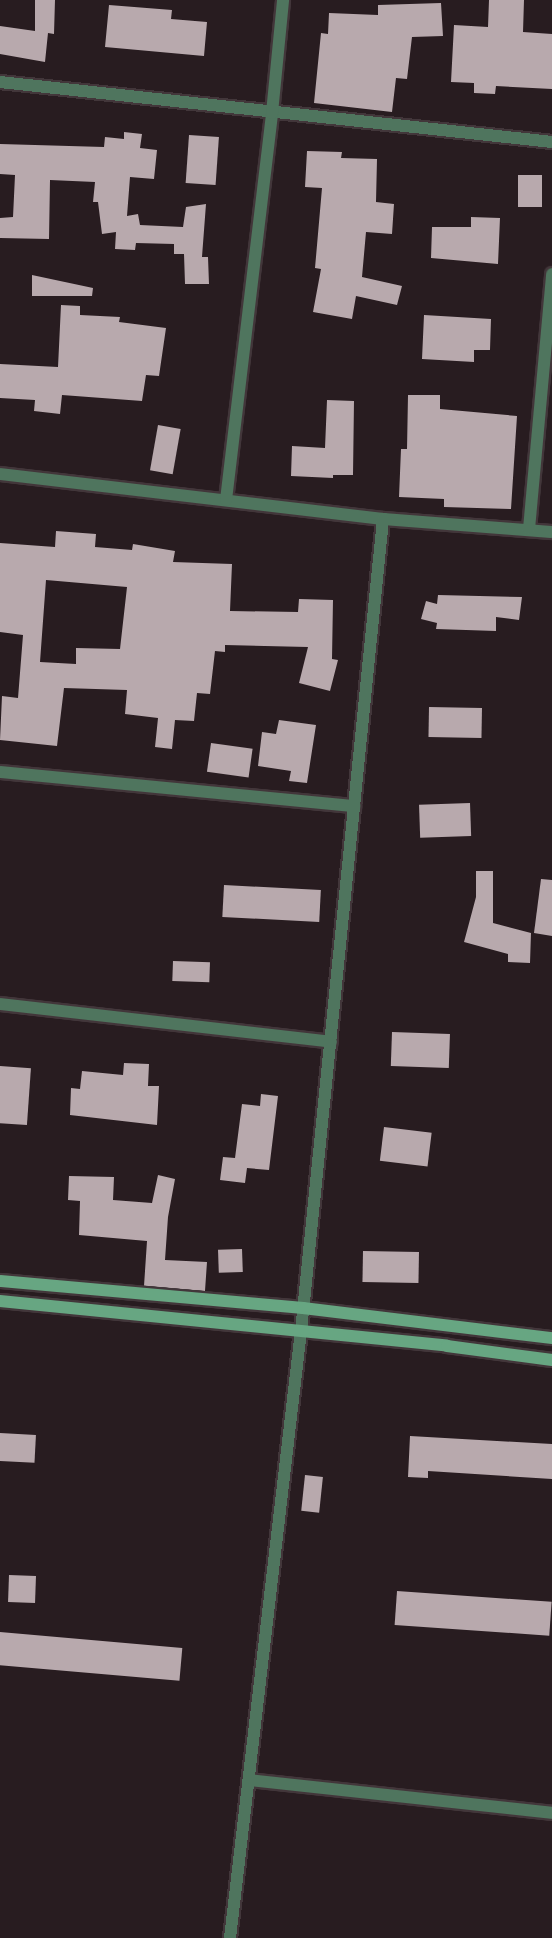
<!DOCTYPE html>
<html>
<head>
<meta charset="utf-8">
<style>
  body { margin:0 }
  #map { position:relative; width:552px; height:1938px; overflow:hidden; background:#281c20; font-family:Lato,sans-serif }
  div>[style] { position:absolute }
  .building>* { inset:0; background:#b8a9ad; transform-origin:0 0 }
  .roads { filter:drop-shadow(2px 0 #42363a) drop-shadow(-2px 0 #42363a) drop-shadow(0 2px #42363a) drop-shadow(0 -2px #42363a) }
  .street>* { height:12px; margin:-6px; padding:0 6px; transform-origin:6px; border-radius:6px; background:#4f755e }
  .secondary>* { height:12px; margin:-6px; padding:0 6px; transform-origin:6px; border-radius:6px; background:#67a682 }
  span { translate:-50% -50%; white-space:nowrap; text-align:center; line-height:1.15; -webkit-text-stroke:6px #281c20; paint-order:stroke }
</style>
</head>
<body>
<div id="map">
  <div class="building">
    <div style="clip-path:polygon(35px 0,55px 0,54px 34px,48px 33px,45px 62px,0 54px,0 26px,35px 31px)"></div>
    <div style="clip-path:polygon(489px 0,524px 0,523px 32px,552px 34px,552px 89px,496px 86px,495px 94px,474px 93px,474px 83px,451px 82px,454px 25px,488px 27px)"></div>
    <div style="clip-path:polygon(441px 3px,443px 36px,412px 37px,407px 79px,396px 78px,392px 112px,314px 103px,321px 33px,328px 34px,329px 13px,378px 15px,378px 5px)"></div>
    <div style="clip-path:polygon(109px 5px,172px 10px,171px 19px,207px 22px,204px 56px,105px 47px)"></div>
    <div style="clip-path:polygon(124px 132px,142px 134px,140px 148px,157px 150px,154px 179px,130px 177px,127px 216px,138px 214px,140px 225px,183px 227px,186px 207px,206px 204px,202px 257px,208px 257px,209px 284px,185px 284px,184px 254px,174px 254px,174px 244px,136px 243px,135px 250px,115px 249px,116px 232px,102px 234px,98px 202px,93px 202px,95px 182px,50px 180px,49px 239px,0 238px,0 218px,13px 217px,15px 175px,0 174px,0 144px,104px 147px,105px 137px,124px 139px)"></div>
    <div style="left:189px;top:135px;width:30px;height:48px;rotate:4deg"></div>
    <div style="clip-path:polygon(307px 151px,342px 152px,341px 158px,377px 159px,376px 202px,394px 204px,392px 234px,366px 232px,362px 277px,402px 286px,397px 305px,356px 296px,352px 319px,313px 312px,321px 269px,315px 268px,322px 188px,305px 187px)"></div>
    <div style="left:518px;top:175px;width:24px;height:32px"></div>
    <div style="clip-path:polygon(471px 217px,500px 218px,498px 264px,431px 258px,432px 227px,471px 227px)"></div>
    <div style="clip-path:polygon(32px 275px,93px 288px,92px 296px,32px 296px)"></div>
    <div style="clip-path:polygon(61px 305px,80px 306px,80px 315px,120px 317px,119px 322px,166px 328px,159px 376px,146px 375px,142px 401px,62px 395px,60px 414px,34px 411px,35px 400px,0 398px,0 364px,58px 367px)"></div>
    <div style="clip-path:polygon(424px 315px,491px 319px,490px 350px,474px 350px,474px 362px,422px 359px)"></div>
    <div style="clip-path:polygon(408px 395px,440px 395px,440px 409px,517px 416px,511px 509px,444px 507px,444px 499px,399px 497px,401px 449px,407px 449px)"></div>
    <div style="clip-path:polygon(327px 400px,354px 401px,353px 475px,333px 475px,333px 478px,291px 476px,292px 446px,325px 448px)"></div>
    <div style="left:158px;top:425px;width:23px;height:46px;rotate:10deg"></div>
    <div style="clip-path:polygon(evenodd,56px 531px,96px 534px,95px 547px,132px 550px,133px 544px,175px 551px,173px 562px,232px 564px,230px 611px,298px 612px,299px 599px,333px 600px,332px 659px,338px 660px,330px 691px,299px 683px,308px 647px,225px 645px,225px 652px,215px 651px,210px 694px,197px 693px,194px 721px,175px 720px,172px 749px,155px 747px,158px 718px,125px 714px,127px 690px,64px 688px,57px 746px,0 740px,2px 696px,18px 698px,23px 635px,0 632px,0 543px,55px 547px,56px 531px,46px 580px,127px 587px,120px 649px,76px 648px,76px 664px,40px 662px,46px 580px)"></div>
    <div style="clip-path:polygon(438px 595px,522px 597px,519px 620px,496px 617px,496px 631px,436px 629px,437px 623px,421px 619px,426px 601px,437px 604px)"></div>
    <div style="left:429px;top:707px;width:53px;height:30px;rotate:1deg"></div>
    <div style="clip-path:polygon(279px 720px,316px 725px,307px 783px,289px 781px,291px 771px,258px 766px,262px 732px,276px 734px)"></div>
    <div style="left:211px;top:743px;width:42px;height:29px;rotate:8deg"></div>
    <div style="left:470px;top:803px;width:33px;height:51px;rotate:88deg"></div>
    <div style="clip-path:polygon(476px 871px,493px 871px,493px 923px,531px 933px,530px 963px,508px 962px,508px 954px,464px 942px,476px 897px)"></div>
    <div style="clip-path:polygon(541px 879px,552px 880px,552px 936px,534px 933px)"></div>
    <div style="left:224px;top:885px;width:97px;height:32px;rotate:3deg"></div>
    <div style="left:173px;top:961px;width:37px;height:20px;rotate:2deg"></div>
    <div style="left:392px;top:1032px;width:58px;height:34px;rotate:2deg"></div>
    <div style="clip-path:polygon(124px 1063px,149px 1064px,148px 1086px,159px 1086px,157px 1125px,70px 1115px,71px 1088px,80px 1089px,82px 1071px,123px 1075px)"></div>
    <div style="left:0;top:1066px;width:31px;height:57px;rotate:4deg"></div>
    <div style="clip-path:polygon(261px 1094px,278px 1096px,269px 1170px,247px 1168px,245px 1183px,220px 1180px,223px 1157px,235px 1158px,242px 1104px,260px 1106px)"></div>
    <div style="left:384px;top:1127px;width:48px;height:34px;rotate:7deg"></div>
    <div style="clip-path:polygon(158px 1175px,175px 1179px,168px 1217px,165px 1260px,207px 1262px,205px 1291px,144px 1286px,147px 1241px,79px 1235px,80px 1201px,68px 1200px,69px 1176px,114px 1177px,113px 1200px,152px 1203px)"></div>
    <div style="left:242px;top:1249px;width:23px;height:24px;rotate:88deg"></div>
    <div style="left:363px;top:1251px;width:56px;height:31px;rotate:1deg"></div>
    <div style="left:0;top:1433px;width:36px;height:28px;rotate:3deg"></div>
    <div style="clip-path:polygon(410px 1436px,552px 1444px,552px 1479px,428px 1471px,428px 1478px,408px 1477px)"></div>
    <div style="left:305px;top:1475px;width:18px;height:36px;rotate:6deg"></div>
    <div style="left:9px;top:1575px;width:27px;height:27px;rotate:2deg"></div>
    <div style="left:397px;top:1591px;width:155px;height:34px;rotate:4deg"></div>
    <div style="left:0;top:1632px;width:183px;height:33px;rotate:5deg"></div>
  </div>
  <div class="roads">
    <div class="street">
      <div style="left:0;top:82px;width:555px;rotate:6.2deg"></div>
      <div style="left:0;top:474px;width:386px;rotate:6.7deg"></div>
      <div style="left:383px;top:519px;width:169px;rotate:4.4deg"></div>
      <div style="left:226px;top:500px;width:390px;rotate:-83.2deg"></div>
      <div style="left:272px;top:113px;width:114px;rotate:-84.4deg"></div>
      <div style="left:529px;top:529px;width:256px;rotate:-84.8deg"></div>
      <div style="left:0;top:772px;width:356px;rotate:5.5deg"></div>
      <div style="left:0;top:1004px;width:333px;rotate:6.5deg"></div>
      <div style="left:249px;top:1780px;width:305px;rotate:6.2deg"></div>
      <div style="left:230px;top:1938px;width:611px;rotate:-83.33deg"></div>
      <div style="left:301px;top:1331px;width:816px;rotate:-84.23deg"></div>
    </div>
    <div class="secondary">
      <div style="left:0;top:1281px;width:304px;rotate:5.1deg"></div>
      <div style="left:303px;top:1308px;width:251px;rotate:6.9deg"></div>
      <div style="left:0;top:1301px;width:449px;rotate:5.7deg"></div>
      <div style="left:447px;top:1346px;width:106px;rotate:7.6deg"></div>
    </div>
  </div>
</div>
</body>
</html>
